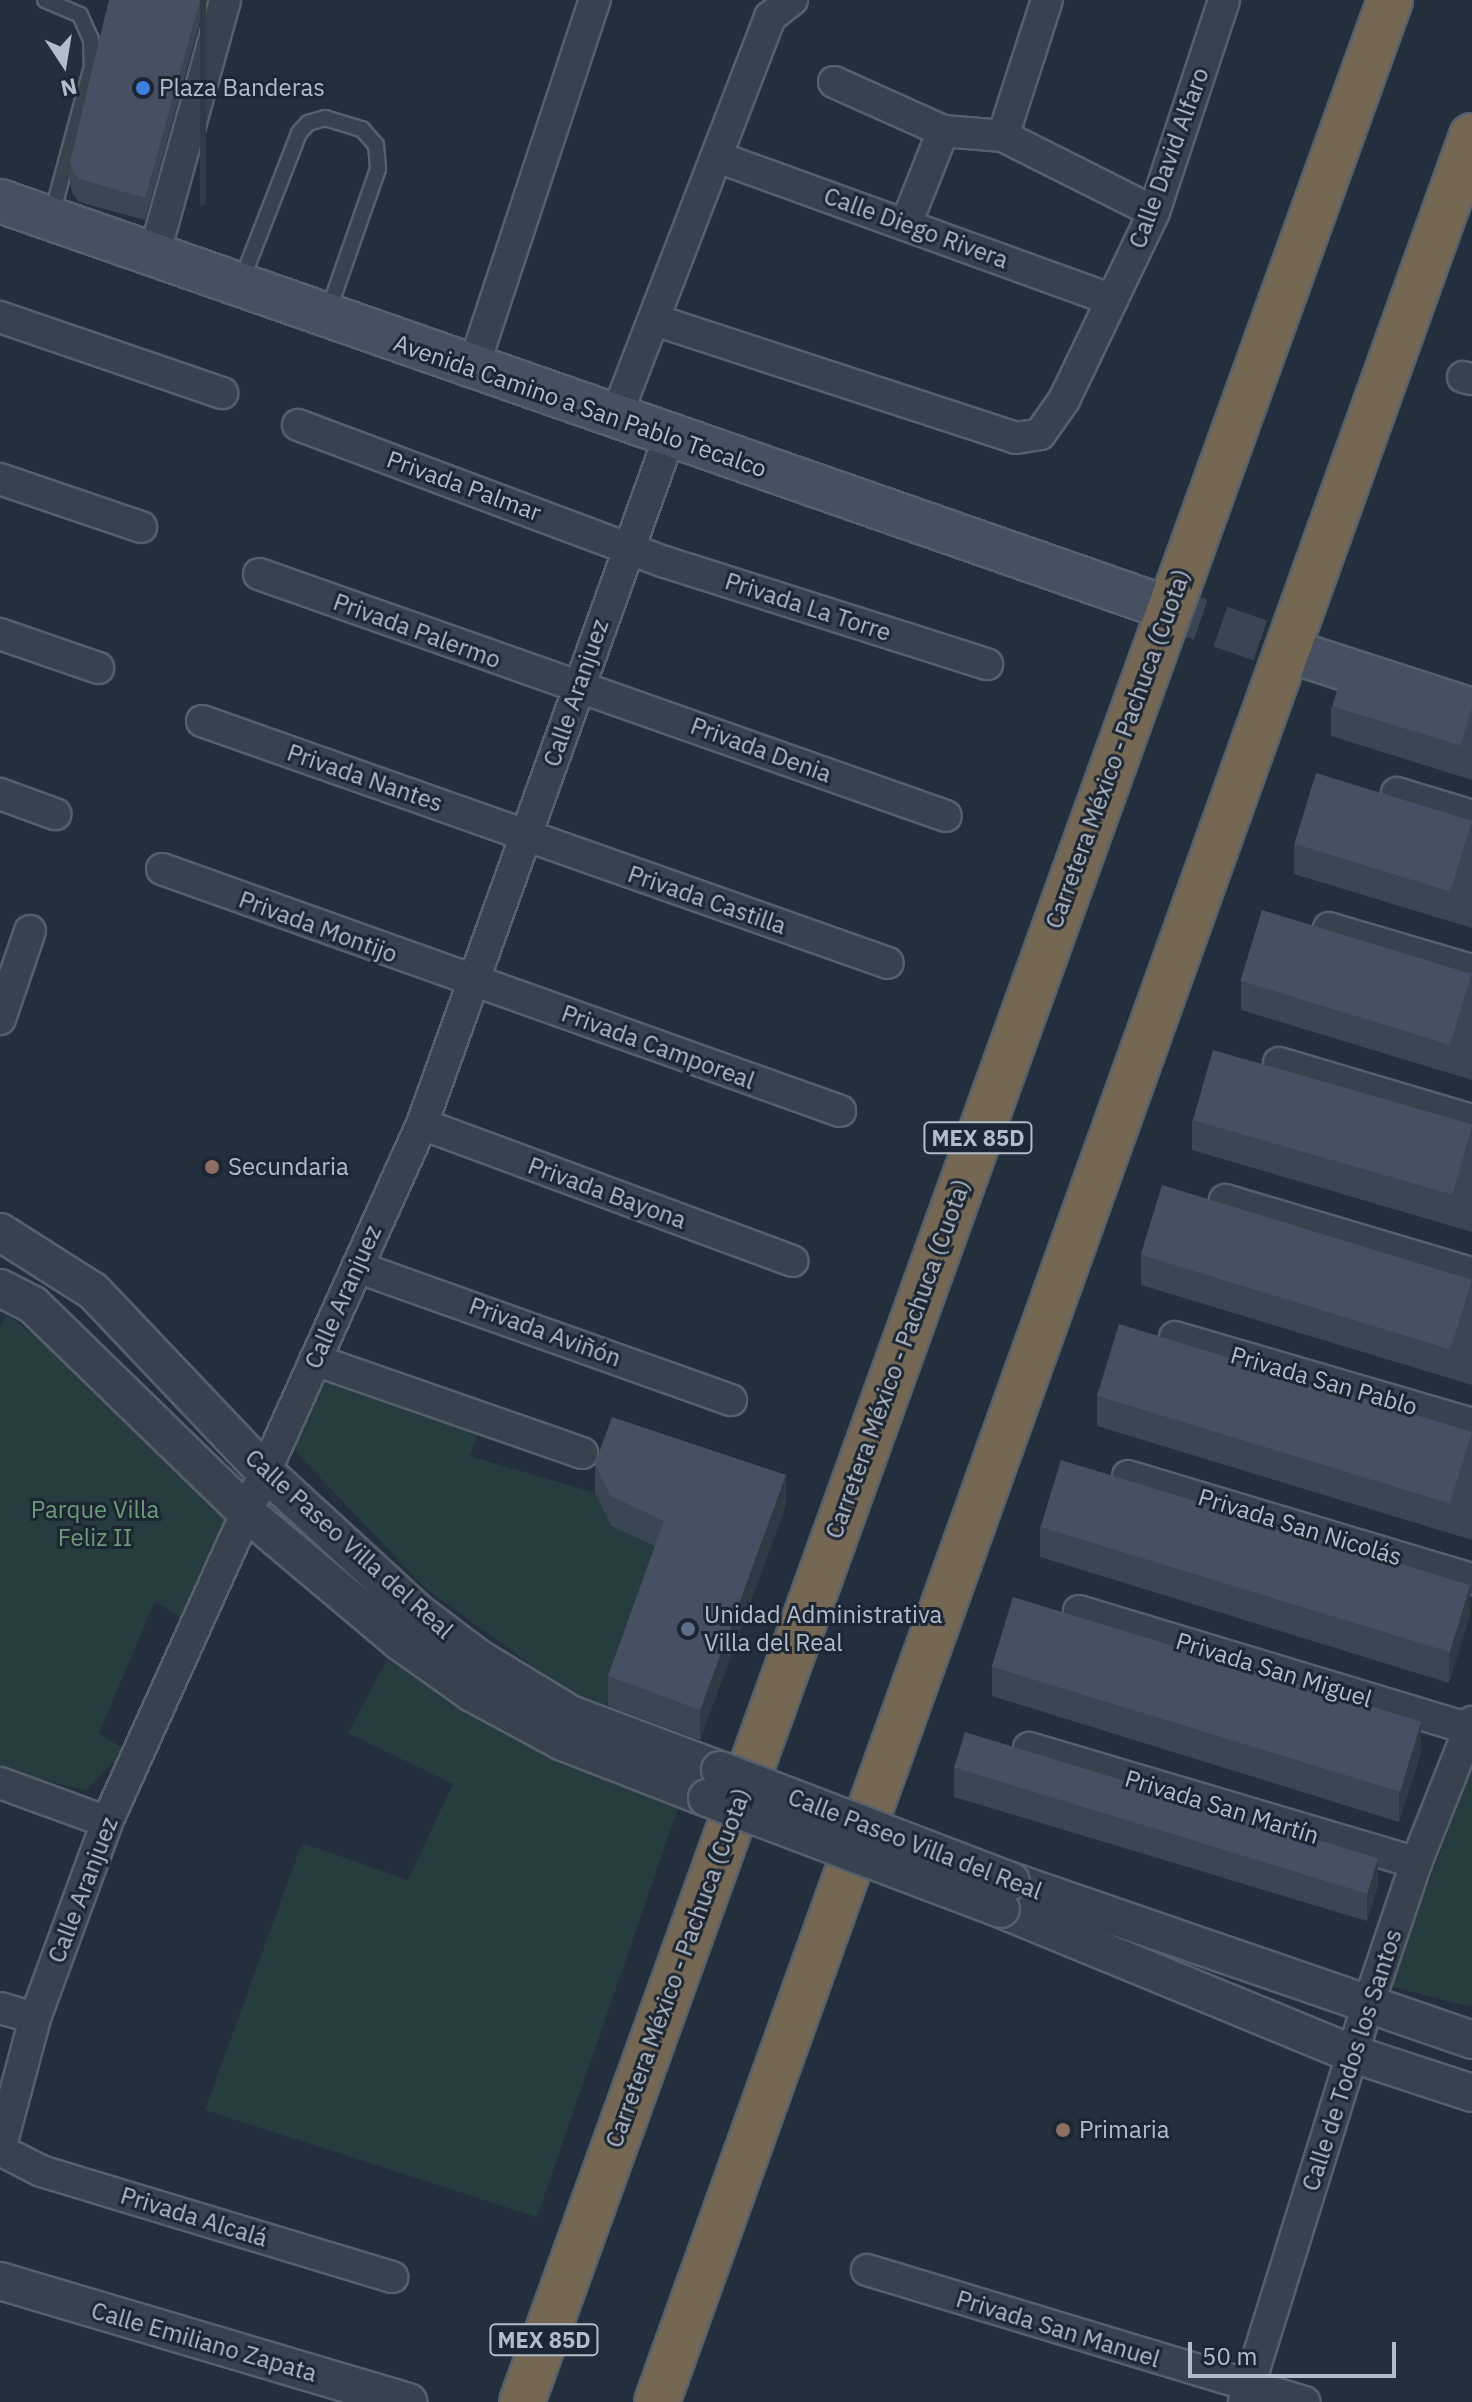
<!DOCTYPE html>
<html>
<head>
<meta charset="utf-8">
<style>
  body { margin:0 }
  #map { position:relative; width:1472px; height:2402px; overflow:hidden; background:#242f3e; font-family:"IBM Plex Sans",sans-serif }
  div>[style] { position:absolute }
  .green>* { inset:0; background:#263c3f }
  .secondary-tunnel>* { height:42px; margin-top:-21px; transform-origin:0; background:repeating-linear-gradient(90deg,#3a4453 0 42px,transparent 0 63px) }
  .roads { filter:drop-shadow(2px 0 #565f6c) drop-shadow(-2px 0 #565f6c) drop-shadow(0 2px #565f6c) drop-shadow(0 -2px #565f6c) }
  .service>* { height:14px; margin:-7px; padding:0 7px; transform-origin:7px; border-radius:7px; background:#38414e }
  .minor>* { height:30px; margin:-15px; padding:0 15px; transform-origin:15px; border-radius:15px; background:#38414e }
  .tertiary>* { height:36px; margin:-18px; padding:0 18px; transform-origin:18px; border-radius:18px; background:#38414e }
  .secondary>* { height:42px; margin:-21px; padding:0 21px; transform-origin:21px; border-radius:21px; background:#465061 }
  .motorway>* { height:44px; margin:-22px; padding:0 22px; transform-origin:22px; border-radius:22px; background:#746855 }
  .bridges { filter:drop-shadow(2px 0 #565f6c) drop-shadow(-2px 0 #565f6c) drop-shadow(0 2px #565f6c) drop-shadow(0 -2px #565f6c) }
  .tertiary-bridge>* { height:36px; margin:-18px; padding:0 18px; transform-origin:18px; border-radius:18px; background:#38414e }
  .wall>* { inset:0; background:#3b4654 }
  .shaded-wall>* { inset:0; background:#303945; transform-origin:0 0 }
  .building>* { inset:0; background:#455162; transform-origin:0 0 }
  .dots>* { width:22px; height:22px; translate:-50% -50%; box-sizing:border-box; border:4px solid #1d2633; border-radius:50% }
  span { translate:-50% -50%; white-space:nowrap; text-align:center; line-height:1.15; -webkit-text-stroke:6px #1d2633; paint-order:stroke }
  .shield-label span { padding:2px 6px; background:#1d2633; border:2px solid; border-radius:6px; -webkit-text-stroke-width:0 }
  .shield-label { font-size:22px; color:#b4bcc9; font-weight:700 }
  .poi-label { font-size:24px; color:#b4bcc9 }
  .left { translate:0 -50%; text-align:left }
  .street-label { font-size:24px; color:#b4bcc9 }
  .park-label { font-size:24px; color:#6b9a76 }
  .north { position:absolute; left:24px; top:24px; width:80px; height:80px; -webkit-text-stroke:6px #1d2633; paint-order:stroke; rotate:168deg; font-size:22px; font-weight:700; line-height:32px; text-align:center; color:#b4bcc9 }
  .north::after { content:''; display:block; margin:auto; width:28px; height:36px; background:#b4bcc9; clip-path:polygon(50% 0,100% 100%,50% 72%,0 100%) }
  .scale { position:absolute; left:1188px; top:2342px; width:208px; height:36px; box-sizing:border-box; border:4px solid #b4bcc9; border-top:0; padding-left:10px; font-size:24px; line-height:28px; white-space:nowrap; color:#b4bcc9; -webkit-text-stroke:6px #1d2633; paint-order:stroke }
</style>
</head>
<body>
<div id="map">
  <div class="green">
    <div style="clip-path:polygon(6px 1314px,52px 1349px,230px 1519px,180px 1617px,155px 1601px,99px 1733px,125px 1750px,86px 1791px,0 1768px,0 1328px)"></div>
    <div style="clip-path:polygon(327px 1361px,482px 1424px,470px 1456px,595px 1493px,611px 1526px,664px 1550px,606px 1708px,573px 1695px,425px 1588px,294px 1450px)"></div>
    <div style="clip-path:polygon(397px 1641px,684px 1791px,537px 2217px,205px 2110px,302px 1843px,408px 1880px,453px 1784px,348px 1733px)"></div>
    <div style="clip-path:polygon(1472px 1769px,1472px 2007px,1389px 1986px)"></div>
  </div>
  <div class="secondary-tunnel">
    <div style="left:1161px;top:606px;width:159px;rotate:19.1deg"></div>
  </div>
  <div class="roads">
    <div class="service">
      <div style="left:45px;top:0;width:38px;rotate:23deg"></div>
      <div style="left:80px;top:15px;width:27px;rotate:66deg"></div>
      <div style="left:91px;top:40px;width:26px;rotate:88deg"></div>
      <div style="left:92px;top:66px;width:153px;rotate:105.1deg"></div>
      <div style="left:241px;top:282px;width:160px;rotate:-68.7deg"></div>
      <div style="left:299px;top:133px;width:13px;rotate:-48deg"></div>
      <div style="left:308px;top:123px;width:18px;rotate:-16deg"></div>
      <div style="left:325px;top:118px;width:39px;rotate:17deg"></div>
      <div style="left:362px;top:129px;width:21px;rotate:49deg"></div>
      <div style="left:376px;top:145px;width:24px;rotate:85deg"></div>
      <div style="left:378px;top:169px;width:151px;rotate:109.3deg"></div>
    </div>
    <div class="minor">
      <div style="left:834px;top:82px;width:120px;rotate:24.2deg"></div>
      <div style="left:943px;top:131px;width:60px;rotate:4.8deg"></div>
      <div style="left:1003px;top:136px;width:169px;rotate:26.7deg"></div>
      <div style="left:1003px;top:136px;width:143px;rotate:-72.1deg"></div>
      <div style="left:720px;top:158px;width:417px;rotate:19.9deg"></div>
      <div style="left:906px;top:224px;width:100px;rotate:-68.3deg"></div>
      <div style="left:154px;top:255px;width:265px;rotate:-74.4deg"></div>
      <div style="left:0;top:317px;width:235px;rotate:18.9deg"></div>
      <div style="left:655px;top:320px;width:380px;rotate:18.1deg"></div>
      <div style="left:1016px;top:438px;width:24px;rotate:-9deg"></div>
      <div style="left:1040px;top:434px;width:42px;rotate:-54.8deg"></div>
      <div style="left:1064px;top:400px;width:208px;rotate:-64.4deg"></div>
      <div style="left:1154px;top:212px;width:223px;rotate:-71.7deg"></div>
      <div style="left:473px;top:368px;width:388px;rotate:-71.7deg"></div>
      <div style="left:1463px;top:377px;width:9px;rotate:13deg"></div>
      <div style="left:615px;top:419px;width:431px;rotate:-68.9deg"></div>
      <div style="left:770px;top:17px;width:28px;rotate:-38deg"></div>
      <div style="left:298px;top:425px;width:392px;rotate:20.5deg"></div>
      <div style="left:665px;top:562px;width:338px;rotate:17.6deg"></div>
      <div style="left:0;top:479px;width:149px;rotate:18.8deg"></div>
      <div style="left:259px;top:574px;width:728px;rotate:19.41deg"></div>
      <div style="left:0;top:634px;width:104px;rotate:19.1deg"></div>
      <div style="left:202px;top:721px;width:727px;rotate:19.43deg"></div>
      <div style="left:1397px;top:793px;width:78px;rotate:17deg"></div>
      <div style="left:0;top:794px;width:59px;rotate:20deg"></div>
      <div style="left:162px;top:869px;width:720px;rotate:19.64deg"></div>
      <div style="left:1329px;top:928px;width:149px;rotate:16.4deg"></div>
      <div style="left:0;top:1019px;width:93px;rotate:-71.2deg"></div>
      <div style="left:1279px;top:1063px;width:201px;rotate:16.5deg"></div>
      <div style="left:422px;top:1124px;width:395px;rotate:20.3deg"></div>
      <div style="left:1225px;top:1200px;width:258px;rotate:16.5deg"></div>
      <div style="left:357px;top:1267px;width:397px;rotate:19.6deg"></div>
      <div style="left:1175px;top:1337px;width:309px;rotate:16.3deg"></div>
      <div style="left:315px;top:1360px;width:283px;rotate:19.2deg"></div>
      <div style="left:1128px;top:1476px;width:359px;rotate:16.7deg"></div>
      <div style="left:1079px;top:1611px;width:407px;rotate:16.8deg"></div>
      <div style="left:1029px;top:1748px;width:404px;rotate:16.5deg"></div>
      <div style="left:0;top:1783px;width:114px;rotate:20deg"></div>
      <div style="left:0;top:2008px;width:36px;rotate:16deg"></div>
      <div style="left:0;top:2149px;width:136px;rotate:-75deg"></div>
      <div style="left:35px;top:2018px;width:209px;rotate:-69.8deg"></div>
      <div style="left:107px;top:1822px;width:766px;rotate:-65.71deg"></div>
      <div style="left:422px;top:1124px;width:729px;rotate:-70.2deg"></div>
      <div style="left:0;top:2150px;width:46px;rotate:27.1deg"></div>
      <div style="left:41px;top:2171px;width:367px;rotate:16.8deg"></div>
      <div style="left:867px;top:2270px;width:457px;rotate:16.8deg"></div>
      <div style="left:1244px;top:2402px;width:416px;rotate:-72.7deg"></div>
      <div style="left:1368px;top:2005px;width:150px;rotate:-71.3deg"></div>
      <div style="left:1416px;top:1863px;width:152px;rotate:-68.3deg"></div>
    </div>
    <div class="tertiary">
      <div style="left:0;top:1232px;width:110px;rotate:32.4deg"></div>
      <div style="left:93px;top:1291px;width:248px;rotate:46.5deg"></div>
      <div style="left:264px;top:1471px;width:207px;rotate:42.6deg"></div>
      <div style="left:416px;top:1611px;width:78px;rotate:37.2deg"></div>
      <div style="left:478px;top:1658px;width:108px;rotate:31.3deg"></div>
      <div style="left:570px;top:1714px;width:160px;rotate:20.5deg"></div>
      <div style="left:0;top:1288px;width:37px;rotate:27deg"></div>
      <div style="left:33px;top:1305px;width:297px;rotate:44.2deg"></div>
      <div style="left:246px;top:1512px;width:199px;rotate:40.1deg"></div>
      <div style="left:398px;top:1640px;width:91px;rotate:35.6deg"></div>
      <div style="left:472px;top:1693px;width:103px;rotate:28.3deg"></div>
      <div style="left:563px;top:1742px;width:155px;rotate:21.3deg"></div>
      <div style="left:1011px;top:1881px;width:488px;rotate:19deg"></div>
      <div style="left:1001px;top:1909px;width:381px;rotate:22.4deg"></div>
      <div style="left:1353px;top:2054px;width:125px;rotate:18.1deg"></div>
      <div style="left:0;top:2281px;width:426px;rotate:16.5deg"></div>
    </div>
    <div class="secondary">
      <div style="left:0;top:201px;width:1230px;rotate:19.23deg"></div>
      <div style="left:1311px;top:658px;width:169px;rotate:17.9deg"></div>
    </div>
    <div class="motorway">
      <div style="left:522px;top:2402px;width:2554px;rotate:-70.13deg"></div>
      <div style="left:657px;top:2402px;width:2408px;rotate:-70.22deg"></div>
    </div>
  </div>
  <div class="bridges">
    <div class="tertiary-bridge">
      <div style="left:720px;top:1770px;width:311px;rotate:20.9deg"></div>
      <div style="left:707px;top:1798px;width:314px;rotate:20.7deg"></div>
    </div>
  </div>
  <div class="wall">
    <div style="clip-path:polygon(109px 0,206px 0,145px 220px,79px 202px,73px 194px,70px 184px,70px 162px)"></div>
    <div style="clip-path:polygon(1331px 706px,1472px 708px,1472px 780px,1331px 736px)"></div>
    <div style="clip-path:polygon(1472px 820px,1472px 928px,1294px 874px,1294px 844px)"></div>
    <div style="clip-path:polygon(1472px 973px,1472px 1080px,1241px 1010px,1241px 981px)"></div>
    <div style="clip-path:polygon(1192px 1120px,1472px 1126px,1472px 1232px,1192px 1150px)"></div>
    <div style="clip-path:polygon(1141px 1255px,1472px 1279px,1472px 1385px,1141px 1285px)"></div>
    <div style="clip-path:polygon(1097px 1396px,1472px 1431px,1472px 1540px,1097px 1426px)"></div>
    <div style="clip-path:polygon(595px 1464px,786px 1505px,700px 1740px,608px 1706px,608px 1676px,655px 1546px,611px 1526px,595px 1493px)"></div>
    <div style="clip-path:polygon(1040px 1527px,1470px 1615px,1449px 1683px,1040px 1557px)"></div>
    <div style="clip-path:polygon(992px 1667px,1421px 1752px,1399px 1822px,992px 1696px)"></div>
    <div style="clip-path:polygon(954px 1767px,1378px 1886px,1367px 1921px,954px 1797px)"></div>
  </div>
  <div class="shaded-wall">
    <div style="left:200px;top:0;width:6px;height:205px"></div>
    <div style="clip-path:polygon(786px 1475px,786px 1505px,700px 1740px,700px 1710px)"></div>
    <div style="clip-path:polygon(1470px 1585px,1470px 1615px,1449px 1683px,1449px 1653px)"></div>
    <div style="clip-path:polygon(1421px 1723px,1421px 1752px,1399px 1822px,1399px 1792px)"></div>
    <div style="clip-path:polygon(1378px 1857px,1378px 1886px,1367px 1921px,1367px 1892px)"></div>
  </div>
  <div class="building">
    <div style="clip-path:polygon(109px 0,200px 0,145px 198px,79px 179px,73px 171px,70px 162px)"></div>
    <div style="left:1344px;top:668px;width:134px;height:40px;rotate:17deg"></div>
    <div style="left:1316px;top:773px;width:163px;height:74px;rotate:17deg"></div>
    <div style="left:1262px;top:910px;width:219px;height:74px;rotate:17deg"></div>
    <div style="left:1213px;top:1050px;width:270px;height:73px;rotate:16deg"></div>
    <div style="left:1162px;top:1185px;width:324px;height:73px;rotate:17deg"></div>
    <div style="left:1119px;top:1324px;width:369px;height:75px;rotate:17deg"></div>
    <div style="clip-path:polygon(612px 1417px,786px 1475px,700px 1710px,608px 1676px,664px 1521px,611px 1496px,595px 1464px)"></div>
    <div style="left:1061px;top:1460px;width:428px;height:70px;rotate:17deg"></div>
    <div style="left:1013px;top:1597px;width:427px;height:73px;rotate:17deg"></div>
    <div style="left:965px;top:1732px;width:432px;height:37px;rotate:17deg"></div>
  </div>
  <div class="dots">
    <div style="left:143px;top:88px;background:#3f7fe0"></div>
    <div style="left:212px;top:1167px;background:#8d6e63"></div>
    <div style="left:688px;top:1629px;background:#5c6f8a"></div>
    <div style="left:1063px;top:2130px;background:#8d6e63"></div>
  </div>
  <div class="shield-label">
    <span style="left:978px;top:1138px">MEX 85D</span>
    <span style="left:544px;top:2340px">MEX 85D</span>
  </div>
  <div class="poi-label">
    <span class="left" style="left:159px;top:88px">Plaza Banderas</span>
    <span class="left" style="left:228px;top:1167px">Secundaria</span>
    <span class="left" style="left:704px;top:1629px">Unidad Administrativa<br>Villa del Real</span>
    <span class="left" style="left:1079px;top:2130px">Primaria</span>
  </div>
  <div class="street-label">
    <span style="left:1169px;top:158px;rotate:-70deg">Calle David Alfaro</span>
    <span style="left:916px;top:228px;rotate:20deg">Calle Diego Rivera</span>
    <span style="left:580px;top:406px;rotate:19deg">Avenida Camino a San Pablo Tecalco</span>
    <span style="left:464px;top:486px;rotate:20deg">Privada Palmar</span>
    <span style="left:808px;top:607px;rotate:18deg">Privada La Torre</span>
    <span style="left:417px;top:631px;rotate:20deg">Privada Palermo</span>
    <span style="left:576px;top:693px;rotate:-71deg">Calle Aranjuez</span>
    <span style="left:1118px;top:749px;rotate:-70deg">Carretera México - Pachuca (Cuota)</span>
    <span style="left:761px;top:750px;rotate:20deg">Privada Denia</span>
    <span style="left:365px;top:778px;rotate:19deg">Privada Nantes</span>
    <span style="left:707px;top:900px;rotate:19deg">Privada Castilla</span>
    <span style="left:318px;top:927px;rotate:20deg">Privada Montijo</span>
    <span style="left:658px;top:1047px;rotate:20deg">Privada Camporeal</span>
    <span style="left:607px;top:1193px;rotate:20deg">Privada Bayona</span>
    <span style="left:343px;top:1297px;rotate:-66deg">Calle Aranjuez</span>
    <span style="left:545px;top:1332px;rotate:20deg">Privada Aviñón</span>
    <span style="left:898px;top:1359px;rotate:-70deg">Carretera México - Pachuca (Cuota)</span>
    <span style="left:1324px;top:1381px;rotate:16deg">Privada San Pablo</span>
    <span style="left:1300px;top:1527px;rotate:17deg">Privada San Nicolás</span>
    <span style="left:349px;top:1544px;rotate:42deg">Calle Paseo Villa del Real</span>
    <span style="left:1274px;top:1670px;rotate:17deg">Privada San Miguel</span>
    <span style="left:1222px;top:1807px;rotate:17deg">Privada San Martín</span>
    <span style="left:915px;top:1844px;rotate:21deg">Calle Paseo Villa del Real</span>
    <span style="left:83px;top:1890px;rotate:-69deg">Calle Aranjuez</span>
    <span style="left:678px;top:1968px;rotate:-70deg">Carretera México - Pachuca (Cuota)</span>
    <span style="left:1352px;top:2060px;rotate:-72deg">Calle de Todos los Santos</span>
    <span style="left:194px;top:2217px;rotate:17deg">Privada Alcalá</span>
    <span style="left:1058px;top:2329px;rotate:17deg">Privada San Manuel</span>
    <span style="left:204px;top:2342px;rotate:16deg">Calle Emiliano Zapata</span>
  </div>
  <div class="park-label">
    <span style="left:95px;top:1524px">Parque Villa<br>Feliz II</span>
  </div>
  <div class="north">N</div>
  <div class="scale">50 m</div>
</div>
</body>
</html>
